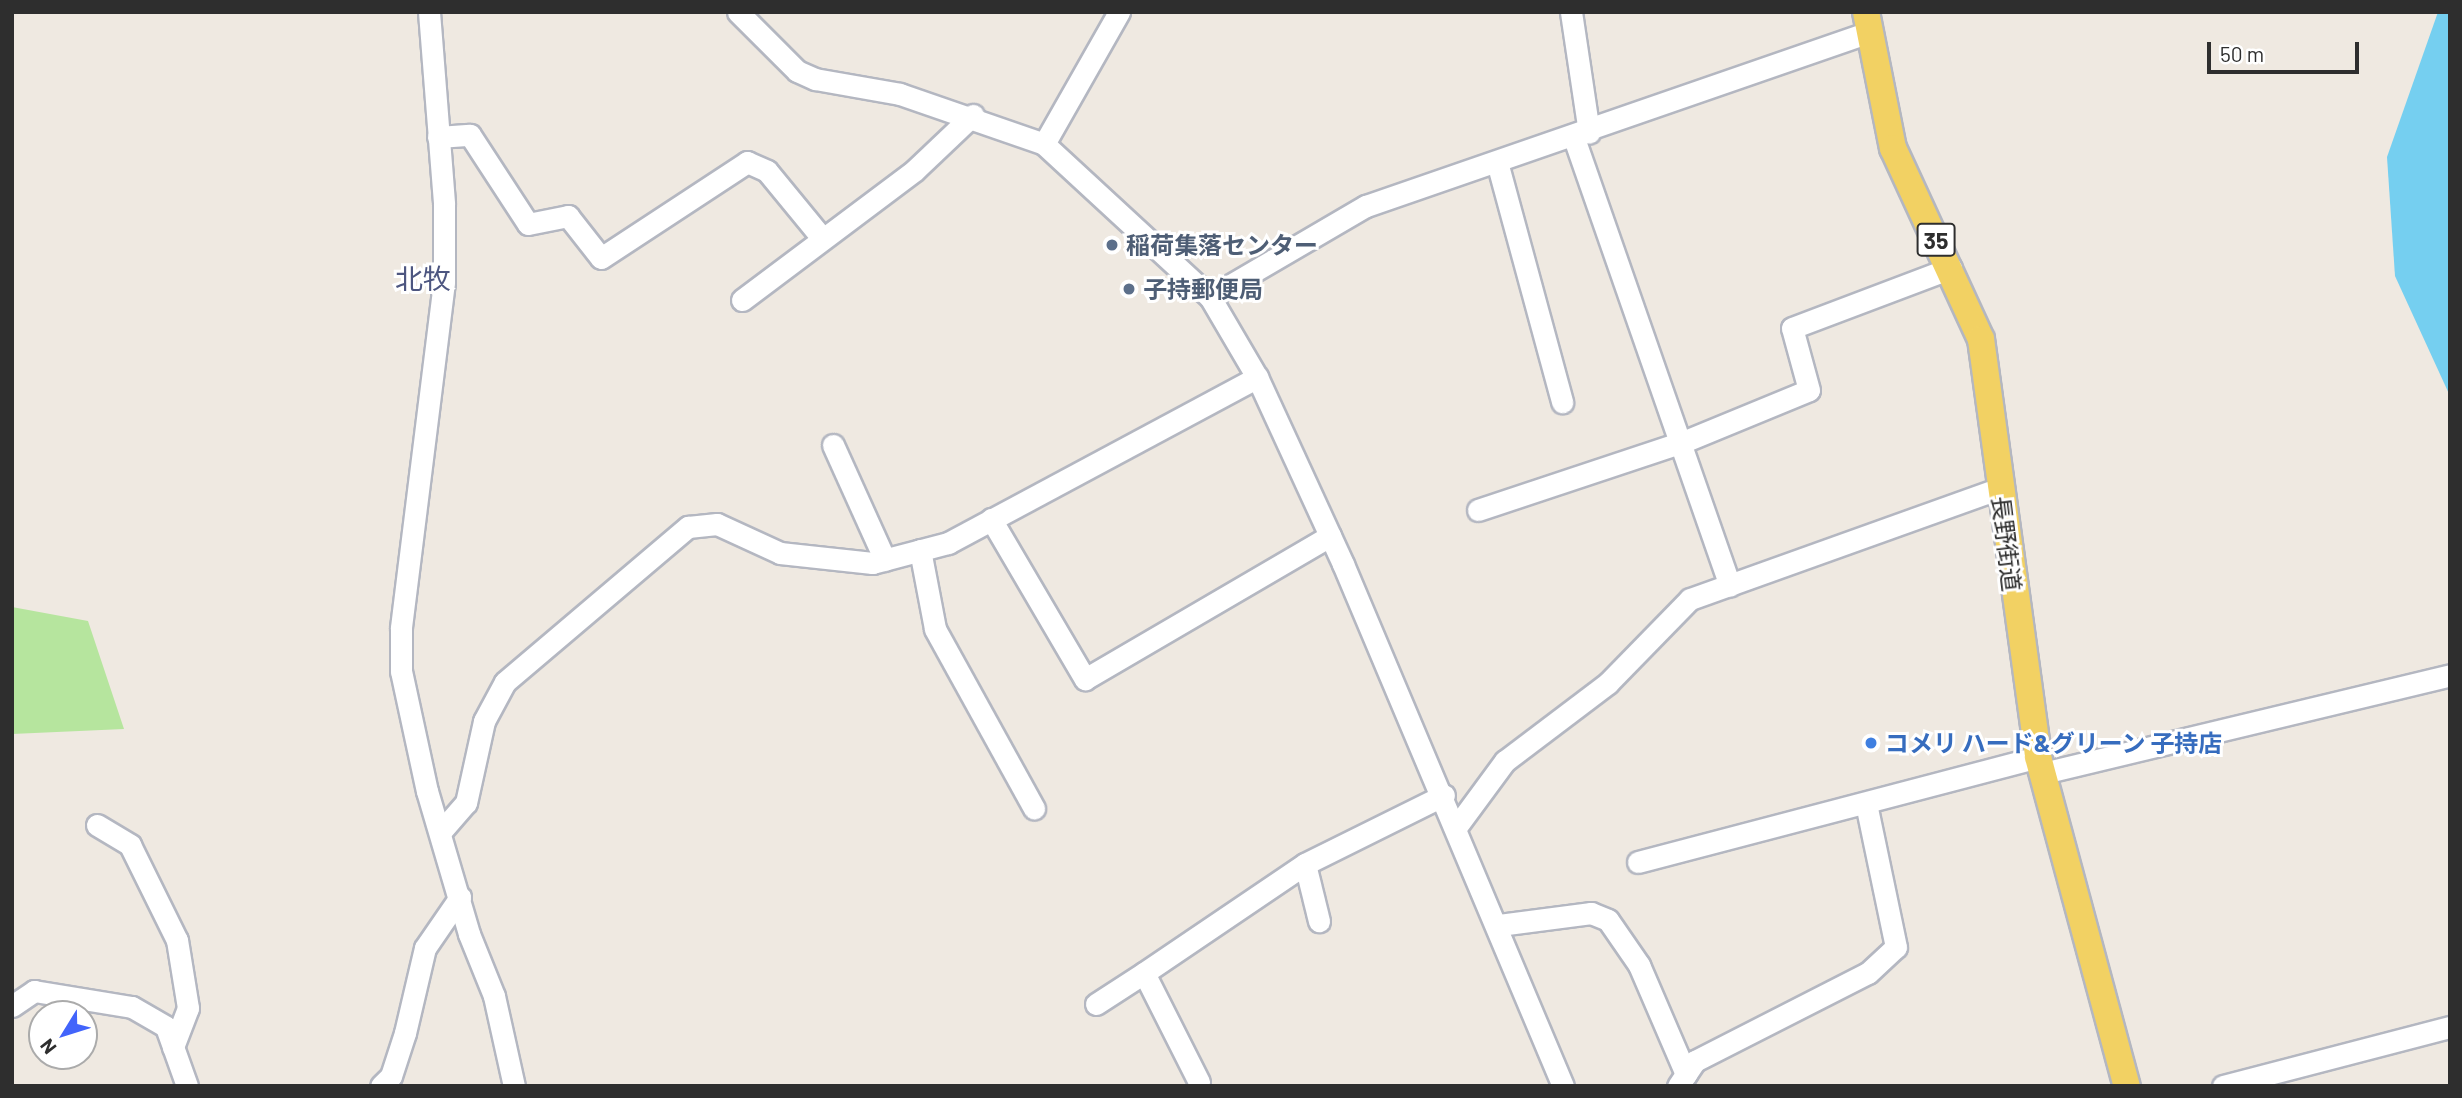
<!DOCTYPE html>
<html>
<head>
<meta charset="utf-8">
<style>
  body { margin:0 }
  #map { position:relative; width:2462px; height:1098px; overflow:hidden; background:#efe9e1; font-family:Barlow,"Noto Sans JP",sans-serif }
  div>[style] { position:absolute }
  .green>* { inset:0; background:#b6e59e }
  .water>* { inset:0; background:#75cff0 }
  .roads { filter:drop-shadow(2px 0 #b4b7c1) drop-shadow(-2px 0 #b4b7c1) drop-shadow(0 2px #b4b7c1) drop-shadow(0 -2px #b4b7c1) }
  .minor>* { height:21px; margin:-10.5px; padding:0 10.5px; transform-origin:10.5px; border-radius:10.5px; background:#fff }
  .major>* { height:26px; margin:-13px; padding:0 13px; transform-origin:13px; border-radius:13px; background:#f2d163 }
  .dots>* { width:19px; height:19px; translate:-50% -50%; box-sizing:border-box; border:4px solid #fff; border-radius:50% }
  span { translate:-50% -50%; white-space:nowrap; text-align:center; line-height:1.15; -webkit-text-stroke:6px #fff; paint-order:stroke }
  .shield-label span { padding:2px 5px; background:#fff; border:2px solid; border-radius:5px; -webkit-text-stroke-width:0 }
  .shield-label { font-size:23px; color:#2e2e2e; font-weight:700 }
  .service-label { font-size:24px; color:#4e5e75; font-weight:700 }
  .left { translate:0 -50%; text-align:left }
  .street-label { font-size:24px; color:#2e2e2e }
  .shop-label { font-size:24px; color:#366cbe; font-weight:700 }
  .quarter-label { font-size:28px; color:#4d5680 }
  .frame { position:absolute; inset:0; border:14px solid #2e2e2e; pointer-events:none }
  .north { position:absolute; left:28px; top:1000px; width:70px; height:70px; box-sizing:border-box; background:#fff; border:2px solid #ababab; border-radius:50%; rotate:232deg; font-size:19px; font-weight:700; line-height:28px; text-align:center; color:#2e2e2e }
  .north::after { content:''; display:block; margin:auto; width:24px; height:32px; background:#4264fb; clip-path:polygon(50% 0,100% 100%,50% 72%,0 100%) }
  .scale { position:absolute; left:2207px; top:42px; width:152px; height:32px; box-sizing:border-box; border:4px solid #2e2e2e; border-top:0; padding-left:9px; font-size:21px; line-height:24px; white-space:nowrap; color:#2e2e2e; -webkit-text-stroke:5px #fff; paint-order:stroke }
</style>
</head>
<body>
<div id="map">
  <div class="green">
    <div style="clip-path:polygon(12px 607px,88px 621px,124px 729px,12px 734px)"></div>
  </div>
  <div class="water">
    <div style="clip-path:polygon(2438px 12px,2450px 12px,2450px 396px,2395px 276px,2387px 157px)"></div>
  </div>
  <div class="roads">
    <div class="minor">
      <div style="left:429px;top:12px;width:193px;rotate:85.5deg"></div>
      <div style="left:444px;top:204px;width:78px;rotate:90deg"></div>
      <div style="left:444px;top:282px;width:349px;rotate:97.1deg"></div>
      <div style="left:401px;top:628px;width:43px;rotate:90deg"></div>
      <div style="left:401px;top:671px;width:123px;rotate:77.8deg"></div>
      <div style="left:427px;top:791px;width:149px;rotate:73.6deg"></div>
      <div style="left:469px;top:934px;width:67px;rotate:68deg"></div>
      <div style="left:494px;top:996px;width:92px;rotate:77.5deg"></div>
      <div style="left:738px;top:12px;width:83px;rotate:45deg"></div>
      <div style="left:797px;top:71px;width:20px;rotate:24deg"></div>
      <div style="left:815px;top:79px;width:86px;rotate:10deg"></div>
      <div style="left:900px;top:94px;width:152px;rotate:19.1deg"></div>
      <div style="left:1044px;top:144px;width:226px;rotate:42.7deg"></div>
      <div style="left:1210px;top:297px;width:93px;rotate:59.6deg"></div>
      <div style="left:1257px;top:377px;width:206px;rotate:65.3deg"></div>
      <div style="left:1343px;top:564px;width:566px;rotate:67.15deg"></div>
      <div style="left:1571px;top:12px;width:122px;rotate:81.5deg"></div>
      <div style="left:438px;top:137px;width:32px;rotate:-4deg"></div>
      <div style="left:470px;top:135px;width:106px;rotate:56.9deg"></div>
      <div style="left:528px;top:224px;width:41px;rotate:-11.3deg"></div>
      <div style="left:568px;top:216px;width:53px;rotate:51.8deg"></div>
      <div style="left:601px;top:258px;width:175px;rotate:-33.3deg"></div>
      <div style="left:747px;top:162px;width:22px;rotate:24deg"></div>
      <div style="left:767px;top:171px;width:87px;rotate:50.6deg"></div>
      <div style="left:1574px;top:138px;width:474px;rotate:70.8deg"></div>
      <div style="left:1044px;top:144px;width:152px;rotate:-60.4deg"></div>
      <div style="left:1497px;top:162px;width:249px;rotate:74.8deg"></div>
      <div style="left:1210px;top:297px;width:181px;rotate:-30.3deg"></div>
      <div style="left:1366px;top:206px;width:532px;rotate:-19.08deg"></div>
      <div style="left:742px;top:300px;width:216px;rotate:-36.9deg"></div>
      <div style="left:915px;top:170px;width:80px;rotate:-43.5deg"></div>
      <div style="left:833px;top:445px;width:126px;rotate:65.7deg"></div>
      <div style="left:1478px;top:510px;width:216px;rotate:-18.4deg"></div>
      <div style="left:1683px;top:442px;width:136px;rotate:-22.4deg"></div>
      <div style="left:1809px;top:390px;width:64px;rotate:-105.3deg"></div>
      <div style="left:1792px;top:328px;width:170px;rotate:-20.7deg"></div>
      <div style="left:991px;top:519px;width:186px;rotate:59.6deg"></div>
      <div style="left:1085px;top:679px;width:284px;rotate:-30.3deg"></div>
      <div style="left:920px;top:550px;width:80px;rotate:79.2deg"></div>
      <div style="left:935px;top:629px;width:205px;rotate:61.1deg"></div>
      <div style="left:2043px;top:773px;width:419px;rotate:-13.5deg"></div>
      <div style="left:97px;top:825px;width:39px;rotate:31deg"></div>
      <div style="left:130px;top:845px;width:106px;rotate:63.7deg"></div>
      <div style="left:177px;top:940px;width:69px;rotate:80.8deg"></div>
      <div style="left:188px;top:1008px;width:42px;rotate:111deg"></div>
      <div style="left:1457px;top:826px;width:81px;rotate:-53.6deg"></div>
      <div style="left:1505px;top:761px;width:129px;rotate:-37.1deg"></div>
      <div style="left:1608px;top:683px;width:117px;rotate:-45.7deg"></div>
      <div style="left:1690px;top:599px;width:329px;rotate:-19.7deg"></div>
      <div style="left:443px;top:829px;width:35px;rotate:-49deg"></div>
      <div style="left:466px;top:803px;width:84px;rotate:-77.6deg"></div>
      <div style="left:484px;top:721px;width:44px;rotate:-61.7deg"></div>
      <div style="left:505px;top:682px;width:240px;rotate:-40.3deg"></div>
      <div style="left:688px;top:527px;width:29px;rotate:-6deg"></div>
      <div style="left:717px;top:524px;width:69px;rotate:24.7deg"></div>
      <div style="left:780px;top:553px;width:93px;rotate:6.2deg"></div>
      <div style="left:872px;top:563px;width:79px;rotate:-14.7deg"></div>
      <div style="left:948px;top:543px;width:351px;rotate:-28.2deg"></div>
      <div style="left:1638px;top:862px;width:414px;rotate:-14.7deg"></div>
      <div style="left:1305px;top:864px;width:155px;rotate:-26.4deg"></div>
      <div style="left:1499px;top:925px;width:93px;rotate:-7.4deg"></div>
      <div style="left:1591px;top:913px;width:18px;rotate:22deg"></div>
      <div style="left:1608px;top:920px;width:55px;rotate:55.4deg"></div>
      <div style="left:1639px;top:965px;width:119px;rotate:66.7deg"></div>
      <div style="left:1144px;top:973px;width:194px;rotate:-34.1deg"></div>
      <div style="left:1305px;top:864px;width:59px;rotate:76.2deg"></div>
      <div style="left:1096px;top:1004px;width:57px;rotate:-32.9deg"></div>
      <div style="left:1144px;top:973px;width:122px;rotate:63.2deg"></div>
      <div style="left:12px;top:1006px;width:27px;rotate:-34deg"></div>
      <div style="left:34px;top:991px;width:99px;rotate:9.3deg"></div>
      <div style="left:132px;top:1007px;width:39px;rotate:30deg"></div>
      <div style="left:166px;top:1027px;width:63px;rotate:70.4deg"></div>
      <div style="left:381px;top:1086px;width:14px;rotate:-45deg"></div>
      <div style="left:391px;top:1076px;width:45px;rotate:-72deg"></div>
      <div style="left:405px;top:1033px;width:87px;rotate:-76.8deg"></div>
      <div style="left:425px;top:948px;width:62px;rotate:-55.5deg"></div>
      <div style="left:1678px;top:1086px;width:30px;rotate:-56deg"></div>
      <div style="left:1695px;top:1061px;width:194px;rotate:-27deg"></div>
      <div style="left:1868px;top:973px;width:38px;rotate:-43deg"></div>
      <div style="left:1896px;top:947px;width:146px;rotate:-101.8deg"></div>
      <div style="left:2223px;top:1086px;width:235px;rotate:-14.6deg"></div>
    </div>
    <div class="major">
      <div style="left:1866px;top:12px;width:139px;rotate:78.8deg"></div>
      <div style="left:1893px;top:148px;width:210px;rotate:65.3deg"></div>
      <div style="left:1981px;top:339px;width:422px;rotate:82.2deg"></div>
      <div style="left:2038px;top:757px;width:341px;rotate:74.9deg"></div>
    </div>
  </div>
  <div class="dots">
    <div style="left:1112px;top:245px;background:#5c6f8a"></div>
    <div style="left:1129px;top:289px;background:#5c6f8a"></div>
    <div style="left:1871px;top:743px;background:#3f7fe0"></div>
  </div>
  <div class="shield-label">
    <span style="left:1936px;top:240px">35</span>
  </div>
  <div class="service-label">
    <span class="left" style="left:1126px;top:245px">稲荷集落センター</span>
    <span class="left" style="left:1143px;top:289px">子持郵便局</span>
  </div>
  <div class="street-label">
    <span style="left:2007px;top:544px;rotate:83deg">長野街道</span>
  </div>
  <div class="shop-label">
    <span class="left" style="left:1885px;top:743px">コメリ ハード&amp;グリーン 子持店</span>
  </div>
  <div class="quarter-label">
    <span style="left:423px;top:278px">北牧</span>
  </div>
  <div class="frame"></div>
  <div class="north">N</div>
  <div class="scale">50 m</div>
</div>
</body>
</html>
